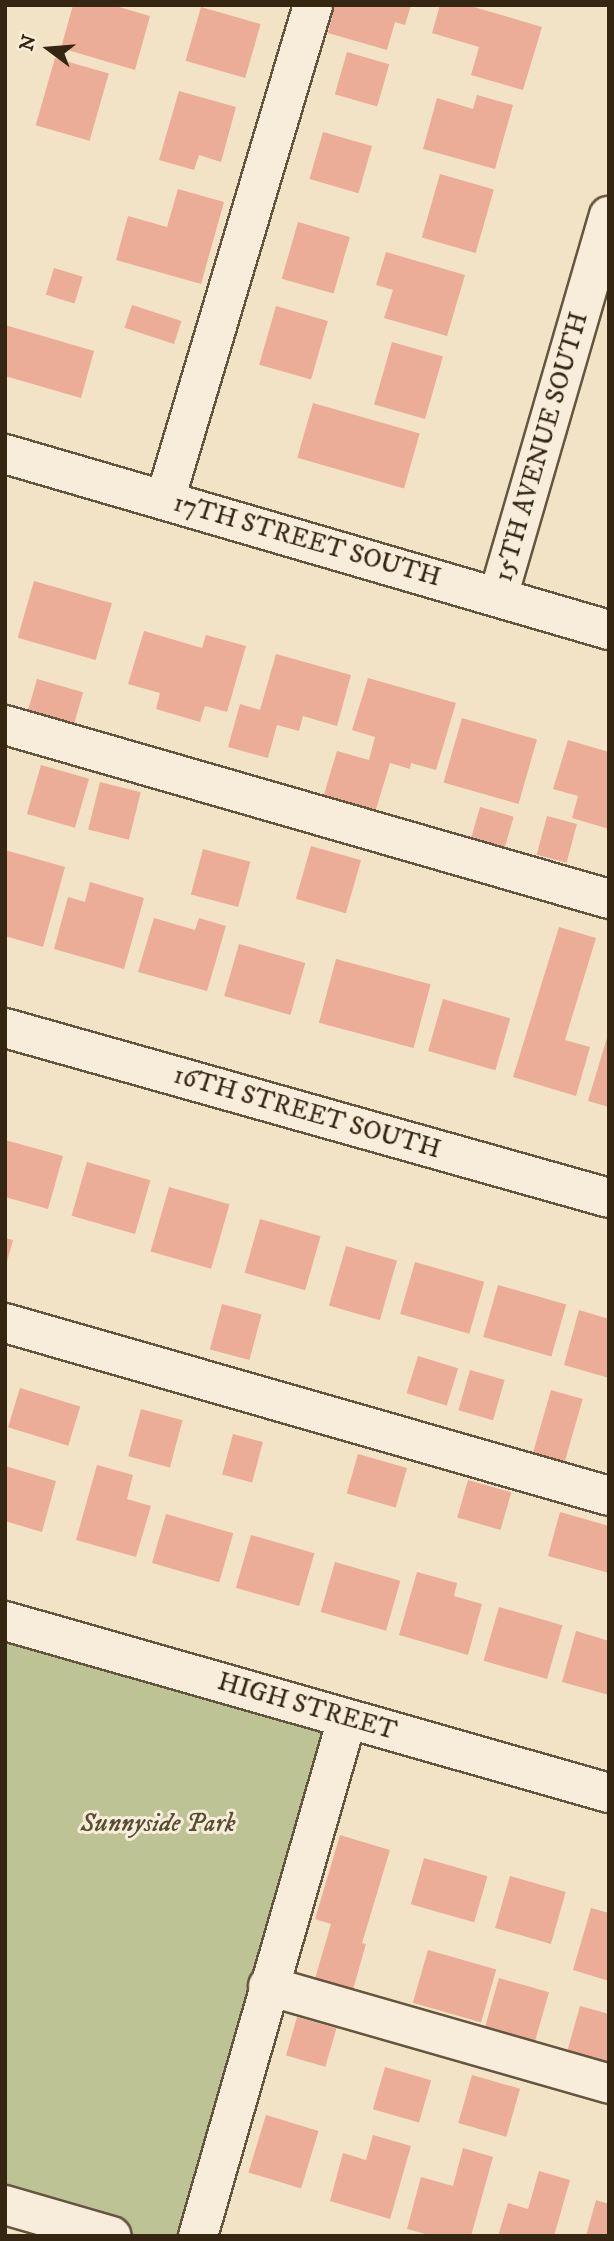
<!DOCTYPE html>
<html>
<head>
<meta charset="utf-8">
<style>
  body { margin:0 }
  #map { position:relative; width:614px; height:2241px; overflow:hidden; background:#f3e3c6; font-family:"IM FELL DW Pica",serif }
  div>[style] { position:absolute }
  .green>* { inset:0; background:#bdc394 }
  .building>* { inset:0; background:#ebad97; transform-origin:0 0 }
  .roads { filter:drop-shadow(2px 0 #64553e) drop-shadow(-2px 0 #64553e) drop-shadow(0 2px #64553e) drop-shadow(0 -2px #64553e) }
  .minor>* { height:38px; margin:-19px; padding:0 19px; transform-origin:19px; border-radius:19px; background:#f7edda }
  span { translate:-50% -50%; white-space:nowrap; text-align:center; line-height:1.15; -webkit-text-stroke:6px #f7edda; paint-order:stroke }
  .street-label { font-size:26px; color:#352611 }
  .park-label { font-size:26px; color:#574d32; font-style:italic }
  .frame { position:absolute; inset:0; border:7px solid #352611; pointer-events:none }
  .north { position:absolute; left:14px; top:14px; width:70px; height:70px; -webkit-text-stroke:5px #f7edda; paint-order:stroke; rotate:286deg; font-size:19px; font-weight:700; line-height:28px; text-align:center; color:#352611 }
  .north::after { content:''; display:block; margin:auto; width:24px; height:32px; background:#352611; clip-path:polygon(50% 0,100% 100%,50% 72%,0 100%) }
</style>
</head>
<body>
<div id="map">
  <div class="green">
    <div style="clip-path:polygon(5px 1621px,347px 1719px,198px 2236px,112px 2236px,5px 2205px)"></div>
  </div>
  <div class="building">
    <div style="clip-path:polygon(73px 5px,112px 5px,150px 16px,135px 70px,61px 48px)"></div>
    <div style="clip-path:polygon(335px 5px,411px 5px,405px 25px,395px 22px,387px 50px,328px 33px)"></div>
    <div style="clip-path:polygon(440px 5px,467px 5px,542px 27px,523px 90px,471px 75px,479px 47px,432px 33px)"></div>
    <div style="left:201px;top:7px;width:62px;height:56px;rotate:16deg"></div>
    <div style="left:347px;top:52px;width:44px;height:44px;rotate:16deg"></div>
    <div style="left:55px;top:58px;width:56px;height:70px;rotate:16deg"></div>
    <div style="clip-path:polygon(179px 91px,236px 107px,221px 162px,199px 155px,194px 170px,159px 160px)"></div>
    <div style="clip-path:polygon(477px 95px,513px 105px,495px 169px,423px 149px,437px 98px,473px 109px)"></div>
    <div style="left:323px;top:132px;width:51px;height:49px;rotate:16deg"></div>
    <div style="left:440px;top:174px;width:56px;height:66px;rotate:16deg"></div>
    <div style="clip-path:polygon(178px 189px,224px 202px,201px 284px,116px 260px,128px 216px,167px 227px)"></div>
    <div style="left:298px;top:222px;width:54px;height:59px;rotate:16deg"></div>
    <div style="clip-path:polygon(386px 252px,465px 275px,447px 336px,384px 318px,393px 290px,376px 285px)"></div>
    <div style="left:54px;top:268px;width:30px;height:28px;rotate:17deg"></div>
    <div style="left:132px;top:305px;width:52px;height:24px;rotate:18deg"></div>
    <div style="left:276px;top:306px;width:54px;height:61px;rotate:16deg"></div>
    <div style="clip-path:polygon(5px 325px,94px 351px,81px 398px,5px 376px)"></div>
    <div style="left:392px;top:342px;width:53px;height:65px;rotate:16deg"></div>
    <div style="left:313px;top:403px;width:111px;height:57px;rotate:16deg"></div>
    <div style="left:34px;top:581px;width:81px;height:59px;rotate:16deg"></div>
    <div style="clip-path:polygon(144px 631px,202px 648px,206px 635px,246px 646px,227px 712px,205px 706px,200px 722px,156px 709px,160px 693px,128px 684px)"></div>
    <div style="clip-path:polygon(276px 654px,351px 675px,337px 726px,303px 716px,299px 731px,277px 725px,268px 758px,228px 747px,240px 704px,260px 710px)"></div>
    <div style="clip-path:polygon(368px 678px,456px 703px,436px 770px,411px 763px,410px 769px,390px 763px,374px 816px,322px 801px,337px 751px,369px 760px,375px 737px,352px 730px)"></div>
    <div style="left:37px;top:679px;width:48px;height:46px;rotate:16deg"></div>
    <div style="left:462px;top:718px;width:78px;height:67px;rotate:16deg"></div>
    <div style="clip-path:polygon(568px 740px,609px 752px,609px 829px,572px 818px,578px 796px,553px 789px)"></div>
    <div style="left:41px;top:765px;width:50px;height:51px;rotate:16deg"></div>
    <div style="left:100px;top:782px;width:42px;height:49px;rotate:14deg"></div>
    <div style="left:480px;top:807px;width:35px;height:41px;rotate:16deg"></div>
    <div style="left:547px;top:816px;width:31px;height:40px;rotate:15deg"></div>
    <div style="left:311px;top:846px;width:52px;height:55px;rotate:16deg"></div>
    <div style="left:203px;top:849px;width:49px;height:47px;rotate:15deg"></div>
    <div style="clip-path:polygon(5px 850px,65px 867px,43px 947px,5px 936px)"></div>
    <div style="clip-path:polygon(90px 882px,144px 898px,124px 969px,54px 949px,68px 897px,85px 902px)"></div>
    <div style="clip-path:polygon(154px 918px,195px 930px,199px 918px,226px 926px,207px 991px,138px 972px)"></div>
    <div style="clip-path:polygon(559px 927px,596px 938px,565px 1040px,590px 1047px,576px 1096px,513px 1077px)"></div>
    <div style="left:239px;top:944px;width:69px;height:54px;rotate:16deg"></div>
    <div style="left:336px;top:959px;width:98px;height:66px;rotate:15deg"></div>
    <div style="left:443px;top:999px;width:70px;height:54px;rotate:16deg"></div>
    <div style="clip-path:polygon(609px 1031px,609px 1107px,588px 1101px)"></div>
    <div style="clip-path:polygon(5px 1140px,63px 1156px,48px 1209px,5px 1197px)"></div>
    <div style="left:87px;top:1162px;width:66px;height:56px;rotate:16deg"></div>
    <div style="left:169px;top:1187px;width:63px;height:67px;rotate:16deg"></div>
    <div style="left:260px;top:1219px;width:63px;height:56px;rotate:16deg"></div>
    <div style="clip-path:polygon(5px 1238px,13px 1240px,6px 1265px,5px 1265px)"></div>
    <div style="left:346px;top:1246px;width:53px;height:62px;rotate:16deg"></div>
    <div style="left:415px;top:1262px;width:72px;height:54px;rotate:16deg"></div>
    <div style="left:498px;top:1285px;width:71px;height:54px;rotate:16deg"></div>
    <div style="left:222px;top:1304px;width:41px;height:47px;rotate:15deg"></div>
    <div style="clip-path:polygon(579px 1310px,609px 1319px,609px 1378px,564px 1365px)"></div>
    <div style="left:418px;top:1356px;width:42px;height:39px;rotate:17deg"></div>
    <div style="left:470px;top:1370px;width:36px;height:42px;rotate:16deg"></div>
    <div style="left:20px;top:1388px;width:63px;height:41px;rotate:17deg"></div>
    <div style="left:551px;top:1390px;width:33px;height:72px;rotate:16deg"></div>
    <div style="left:141px;top:1409px;width:43px;height:49px;rotate:15deg"></div>
    <div style="left:233px;top:1434px;width:31px;height:42px;rotate:15deg"></div>
    <div style="left:358px;top:1454px;width:51px;height:41px;rotate:16deg"></div>
    <div style="clip-path:polygon(97px 1465px,133px 1475px,127px 1499px,151px 1506px,136px 1557px,76px 1540px)"></div>
    <div style="clip-path:polygon(5px 1466px,56px 1481px,42px 1532px,5px 1521px)"></div>
    <div style="left:468px;top:1480px;width:45px;height:39px;rotate:16deg"></div>
    <div style="clip-path:polygon(560px 1512px,609px 1526px,609px 1573px,548px 1556px)"></div>
    <div style="left:166px;top:1514px;width:70px;height:51px;rotate:16deg"></div>
    <div style="left:251px;top:1535px;width:66px;height:55px;rotate:16deg"></div>
    <div style="left:335px;top:1562px;width:68px;height:52px;rotate:16deg"></div>
    <div style="clip-path:polygon(417px 1572px,457px 1583px,454px 1596px,482px 1604px,468px 1655px,399px 1635px)"></div>
    <div style="left:499px;top:1607px;width:66px;height:56px;rotate:16deg"></div>
    <div style="clip-path:polygon(576px 1631px,609px 1641px,609px 1695px,562px 1682px)"></div>
    <div style="clip-path:polygon(340px 1835px,390px 1850px,362px 1943px,366px 1944px,352px 1993px,314px 1982px,331px 1924px,315px 1919px)"></div>
    <div style="left:424px;top:1858px;width:66px;height:48px;rotate:16deg"></div>
    <div style="left:510px;top:1876px;width:58px;height:54px;rotate:16deg"></div>
    <div style="clip-path:polygon(591px 1908px,609px 1913px,609px 1981px,573px 1970px)"></div>
    <div style="left:428px;top:1950px;width:71px;height:55px;rotate:16deg"></div>
    <div style="left:499px;top:1978px;width:52px;height:53px;rotate:16deg"></div>
    <div style="clip-path:polygon(580px 2006px,609px 2014px,609px 2068px,566px 2056px)"></div>
    <div style="left:297px;top:2017px;width:41px;height:40px;rotate:16deg"></div>
    <div style="left:385px;top:2067px;width:48px;height:44px;rotate:16deg"></div>
    <div style="left:472px;top:2075px;width:50px;height:50px;rotate:16deg"></div>
    <div style="left:266px;top:2115px;width:55px;height:60px;rotate:17deg"></div>
    <div style="clip-path:polygon(373px 2135px,411px 2146px,390px 2219px,330px 2201px,343px 2153px,366px 2160px)"></div>
    <div style="clip-path:polygon(463px 2148px,493px 2157px,471px 2236px,433px 2236px,407px 2229px,421px 2177px,453px 2186px)"></div>
    <div style="clip-path:polygon(539px 2171px,570px 2180px,554px 2236px,498px 2236px,508px 2203px,528px 2209px)"></div>
    <div style="clip-path:polygon(596px 2200px,609px 2204px,609px 2236px,586px 2236px)"></div>
  </div>
  <div class="roads">
    <div class="minor">
      <div style="left:5px;top:454px;width:629px;rotate:16.25deg"></div>
      <div style="left:165px;top:500px;width:517px;rotate:-73.35deg"></div>
      <div style="left:498px;top:597px;width:397px;rotate:-73.8deg"></div>
      <div style="left:5px;top:725px;width:629px;rotate:16.07deg"></div>
      <div style="left:5px;top:1028px;width:627px;rotate:15.72deg"></div>
      <div style="left:5px;top:1323px;width:628px;rotate:15.98deg"></div>
      <div style="left:5px;top:1621px;width:628px;rotate:15.9deg"></div>
      <div style="left:268px;top:1986px;width:355px;rotate:16deg"></div>
      <div style="left:5px;top:2205px;width:111px;rotate:16.2deg"></div>
      <div style="left:198px;top:2236px;width:538px;rotate:-73.92deg"></div>
    </div>
  </div>
  <div class="street-label">
    <span style="left:542px;top:447px;rotate:-74deg">15TH AVENUE SOUTH</span>
    <span style="left:307px;top:541px;rotate:16deg">17TH STREET SOUTH</span>
    <span style="left:307px;top:1113px;rotate:16deg">16TH STREET SOUTH</span>
    <span style="left:307px;top:1707px;rotate:16deg">HIGH STREET</span>
  </div>
  <div class="park-label">
    <span style="left:158px;top:1824px">Sunnyside Park</span>
  </div>
  <div class="frame"></div>
  <div class="north">N</div>
</div>
</body>
</html>
